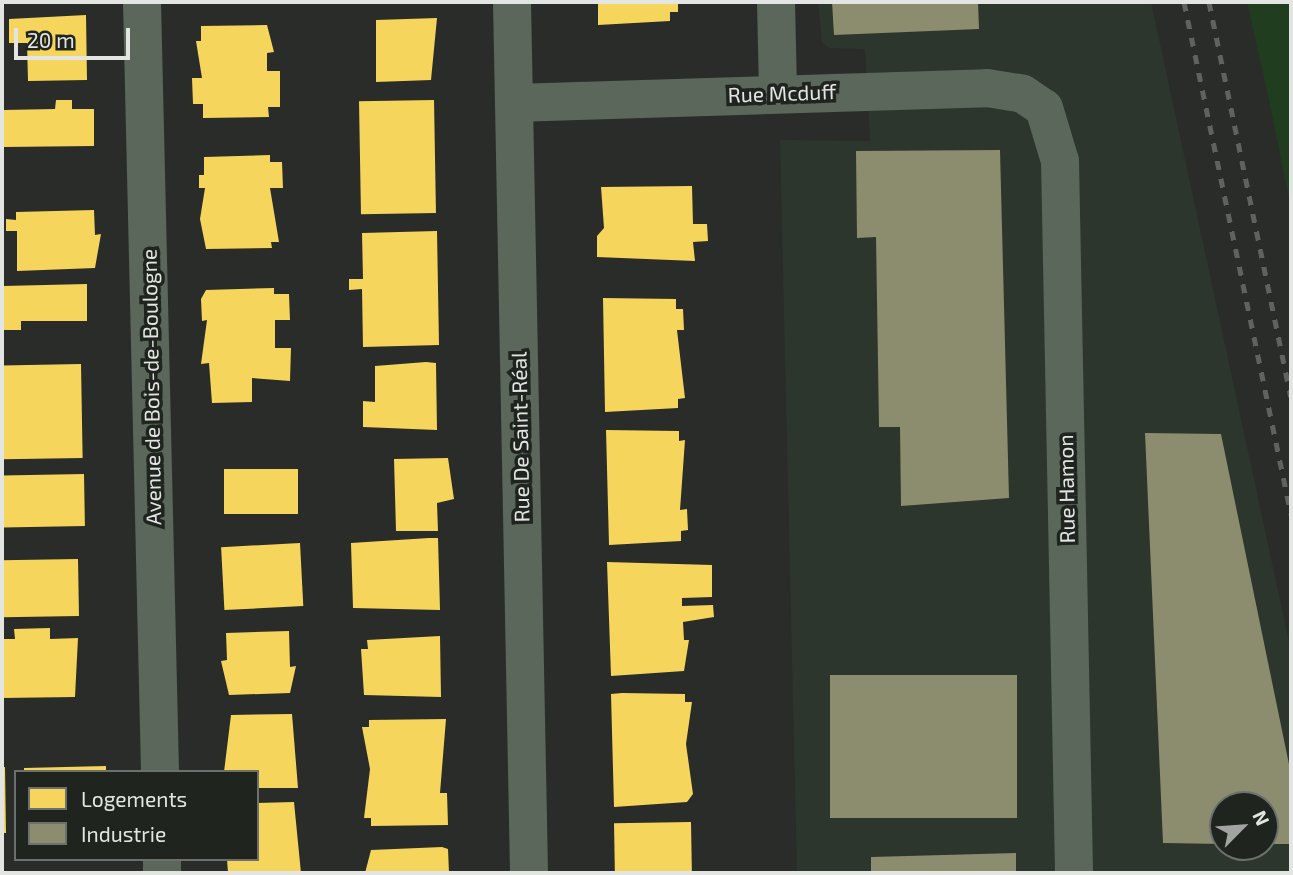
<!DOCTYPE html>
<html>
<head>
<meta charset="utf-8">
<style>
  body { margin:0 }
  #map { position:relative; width:1293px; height:875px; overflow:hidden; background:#2a2c2a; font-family:"Exo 2",sans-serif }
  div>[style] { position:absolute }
  .built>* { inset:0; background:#2d362d }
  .green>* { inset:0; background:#203e1f }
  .homes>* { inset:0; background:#f6d55c; transform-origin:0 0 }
  .industry>* { inset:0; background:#8c8c6e; transform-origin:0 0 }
  .minor>* { height:38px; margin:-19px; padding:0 19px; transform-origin:19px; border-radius:19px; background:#5a675a }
  .rail>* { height:5px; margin-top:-2.5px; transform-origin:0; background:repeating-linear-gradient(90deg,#5e635d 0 9px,transparent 0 18px) }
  span { translate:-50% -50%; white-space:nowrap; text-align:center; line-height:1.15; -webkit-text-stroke:7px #1f241f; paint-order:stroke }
  .street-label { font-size:21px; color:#e2e5e2 }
  .frame { position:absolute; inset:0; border:4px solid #e2e5e2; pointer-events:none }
  .legend { position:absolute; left:14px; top:770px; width:245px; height:91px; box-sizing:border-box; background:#1f241f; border:2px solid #6d716d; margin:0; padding:9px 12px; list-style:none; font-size:21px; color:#e2e5e2 }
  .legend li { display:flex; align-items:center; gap:14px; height:35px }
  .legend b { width:35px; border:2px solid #6d716d }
  .north { position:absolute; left:1209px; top:791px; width:70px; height:70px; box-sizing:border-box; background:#1f241f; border:2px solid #6d716d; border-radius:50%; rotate:65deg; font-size:19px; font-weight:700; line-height:28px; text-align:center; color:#e2e5e2 }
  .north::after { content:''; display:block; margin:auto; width:24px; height:32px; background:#a2a4a2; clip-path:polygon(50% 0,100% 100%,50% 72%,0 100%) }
  .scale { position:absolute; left:14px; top:28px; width:116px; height:32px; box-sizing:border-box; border:4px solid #e2e5e2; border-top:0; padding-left:9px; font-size:21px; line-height:24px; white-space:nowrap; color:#e2e5e2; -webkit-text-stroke:5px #1f241f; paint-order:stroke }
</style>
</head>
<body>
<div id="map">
  <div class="built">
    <div style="clip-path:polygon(evenodd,818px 2px,1151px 2px,1291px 651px,1291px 873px,797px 873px,780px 140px,870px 141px,865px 49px,829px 48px,822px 42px,818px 2px,1223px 805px,1265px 805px,1265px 847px,1223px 847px,1223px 805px)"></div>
  </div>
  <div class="green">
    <div style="clip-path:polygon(1247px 2px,1291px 2px,1291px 208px,1268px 95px)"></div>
  </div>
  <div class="homes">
    <div style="clip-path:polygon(598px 2px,678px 2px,678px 12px,670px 12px,670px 21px,598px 25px)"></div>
    <div style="clip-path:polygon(86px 15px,87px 80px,28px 81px,27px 43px,9px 43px,9px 19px)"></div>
    <div style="clip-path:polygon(437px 18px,431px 80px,376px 82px,376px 20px)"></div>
    <div style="clip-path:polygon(267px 25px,274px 52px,267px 53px,267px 71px,280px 71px,280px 107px,268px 107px,269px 117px,203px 118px,203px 104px,193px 104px,192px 78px,202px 78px,196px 41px,201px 41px,201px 26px)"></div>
    <div style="clip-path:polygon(56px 100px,72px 100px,72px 109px,94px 109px,94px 146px,4px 147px,4px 110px,55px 109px)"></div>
    <div style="left:434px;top:100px;width:113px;height:75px;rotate:89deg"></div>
    <div style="clip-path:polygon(270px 155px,270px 162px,282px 162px,283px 188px,270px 188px,279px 242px,271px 242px,272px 248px,206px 249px,200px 219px,205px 188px,199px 188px,199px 175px,204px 175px,204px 157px)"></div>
    <div style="clip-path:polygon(692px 186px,693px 224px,707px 224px,708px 241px,693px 242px,695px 261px,597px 257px,597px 236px,604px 228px,601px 187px)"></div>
    <div style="clip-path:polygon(94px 210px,95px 235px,101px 234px,95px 268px,17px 271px,17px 231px,6px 231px,6px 219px,16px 220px,16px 212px)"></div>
    <div style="clip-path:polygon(437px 231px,439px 345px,363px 347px,362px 289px,349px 290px,349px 279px,363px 279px,362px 233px)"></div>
    <div style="clip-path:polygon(87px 284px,87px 321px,21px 321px,21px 330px,4px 330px,3px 286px)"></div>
    <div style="clip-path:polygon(274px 288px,274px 294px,289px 294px,290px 320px,275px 320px,275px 348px,291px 348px,290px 381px,252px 378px,252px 402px,212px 403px,209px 363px,201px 364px,207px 320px,202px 321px,201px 299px,206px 290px)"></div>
    <div style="clip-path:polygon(603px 298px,676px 299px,676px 309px,683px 309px,684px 330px,677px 330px,685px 398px,678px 399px,678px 408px,605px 412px)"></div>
    <div style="clip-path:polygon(426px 362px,436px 363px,437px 430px,363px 427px,363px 401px,375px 402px,375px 366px)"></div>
    <div style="left:81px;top:364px;width:94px;height:79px;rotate:89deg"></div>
    <div style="clip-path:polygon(606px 430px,679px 431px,679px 441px,685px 440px,680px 510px,687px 509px,688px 530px,681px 531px,681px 541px,609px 545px)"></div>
    <div style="clip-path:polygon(448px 458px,454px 499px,437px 503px,438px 531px,396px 531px,394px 459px)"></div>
    <div style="left:224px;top:469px;width:74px;height:45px"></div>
    <div style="left:84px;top:474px;width:52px;height:82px;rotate:89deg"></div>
    <div style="clip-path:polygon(429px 538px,438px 538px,440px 610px,353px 608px,351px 543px)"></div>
    <div style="left:300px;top:543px;width:63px;height:79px;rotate:87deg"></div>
    <div style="left:78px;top:559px;width:57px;height:76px;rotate:89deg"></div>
    <div style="clip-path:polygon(607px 562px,712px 565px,712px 597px,682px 598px,682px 606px,713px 605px,714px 617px,683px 622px,684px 640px,689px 640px,684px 671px,611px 676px)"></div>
    <div style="clip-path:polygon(50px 628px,50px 639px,78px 638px,75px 697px,2px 698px,2px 639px,15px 639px,14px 629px)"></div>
    <div style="clip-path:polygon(289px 631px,290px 667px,296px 666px,290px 693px,229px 695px,221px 661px,227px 660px,226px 633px)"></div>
    <div style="clip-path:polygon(440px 636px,441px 697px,364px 695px,361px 649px,368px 649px,367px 640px)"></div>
    <div style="clip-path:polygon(622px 693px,685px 694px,685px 702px,692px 702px,686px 744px,693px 794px,687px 802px,614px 807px,611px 694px)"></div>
    <div style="clip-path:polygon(292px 714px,298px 788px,257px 788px,257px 772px,224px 772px,231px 715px)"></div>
    <div style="clip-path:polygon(446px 719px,440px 793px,447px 793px,448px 825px,371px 826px,371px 818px,364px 818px,370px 769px,362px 727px,369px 727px,369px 720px)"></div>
    <div style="clip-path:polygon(106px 766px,106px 772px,24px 772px,24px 768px)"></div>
    <div style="clip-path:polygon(2px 767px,5px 767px,6px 833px,2px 833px)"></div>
    <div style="clip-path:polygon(294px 802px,301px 873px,228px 873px,227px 859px,257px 859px,257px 803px)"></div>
    <div style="left:691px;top:822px;width:51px;height:77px;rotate:89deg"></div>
    <div style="clip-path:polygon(442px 847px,448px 849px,449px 873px,365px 873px,371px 850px)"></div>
  </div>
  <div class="industry">
    <div style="clip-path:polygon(832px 2px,978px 2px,979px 29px,834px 35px)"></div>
    <div style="clip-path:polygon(1000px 150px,1009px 498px,901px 506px,900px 427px,879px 427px,876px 237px,857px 238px,856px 151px)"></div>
    <div style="clip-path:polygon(1145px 433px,1221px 434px,1291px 774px,1291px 844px,1265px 844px,1265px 805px,1223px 805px,1223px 844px,1163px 843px)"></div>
    <div style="left:830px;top:675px;width:187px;height:143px"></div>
    <div style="clip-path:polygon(1016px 853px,1016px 873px,871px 873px,871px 857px)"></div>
  </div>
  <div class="minor">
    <div style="left:142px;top:2px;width:770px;rotate:88.66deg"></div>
    <div style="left:512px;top:2px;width:871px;rotate:88.88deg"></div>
    <div style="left:776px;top:2px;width:91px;rotate:88.7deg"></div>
    <div style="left:514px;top:103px;width:473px;rotate:-1.8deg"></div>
    <div style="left:987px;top:88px;width:36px;rotate:9deg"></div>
    <div style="left:1023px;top:94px;width:25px;rotate:34deg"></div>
    <div style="left:1044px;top:108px;width:55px;rotate:73.2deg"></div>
    <div style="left:1060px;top:161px;width:712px;rotate:88.87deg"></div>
    <div style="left:162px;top:859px;width:14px;rotate:90deg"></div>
  </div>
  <div class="rail">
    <div style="left:1184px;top:2px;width:523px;rotate:78.2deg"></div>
    <div style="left:1209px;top:2px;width:403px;rotate:78.3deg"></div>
  </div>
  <div class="street-label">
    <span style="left:782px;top:93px;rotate:-2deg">Rue Mcduff</span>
    <span style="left:151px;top:387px;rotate:-91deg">Avenue de Bois-de-Boulogne</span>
    <span style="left:520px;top:437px;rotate:-91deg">Rue De Saint-Réal</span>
    <span style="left:1066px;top:489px;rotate:-91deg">Rue Hamon</span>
  </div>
  <div class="frame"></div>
  <ul class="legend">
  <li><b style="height:19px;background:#f6d55c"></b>Logements</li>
  <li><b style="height:19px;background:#8c8c6e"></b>Industrie</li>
  </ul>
  <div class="north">N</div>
  <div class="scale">20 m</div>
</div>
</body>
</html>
